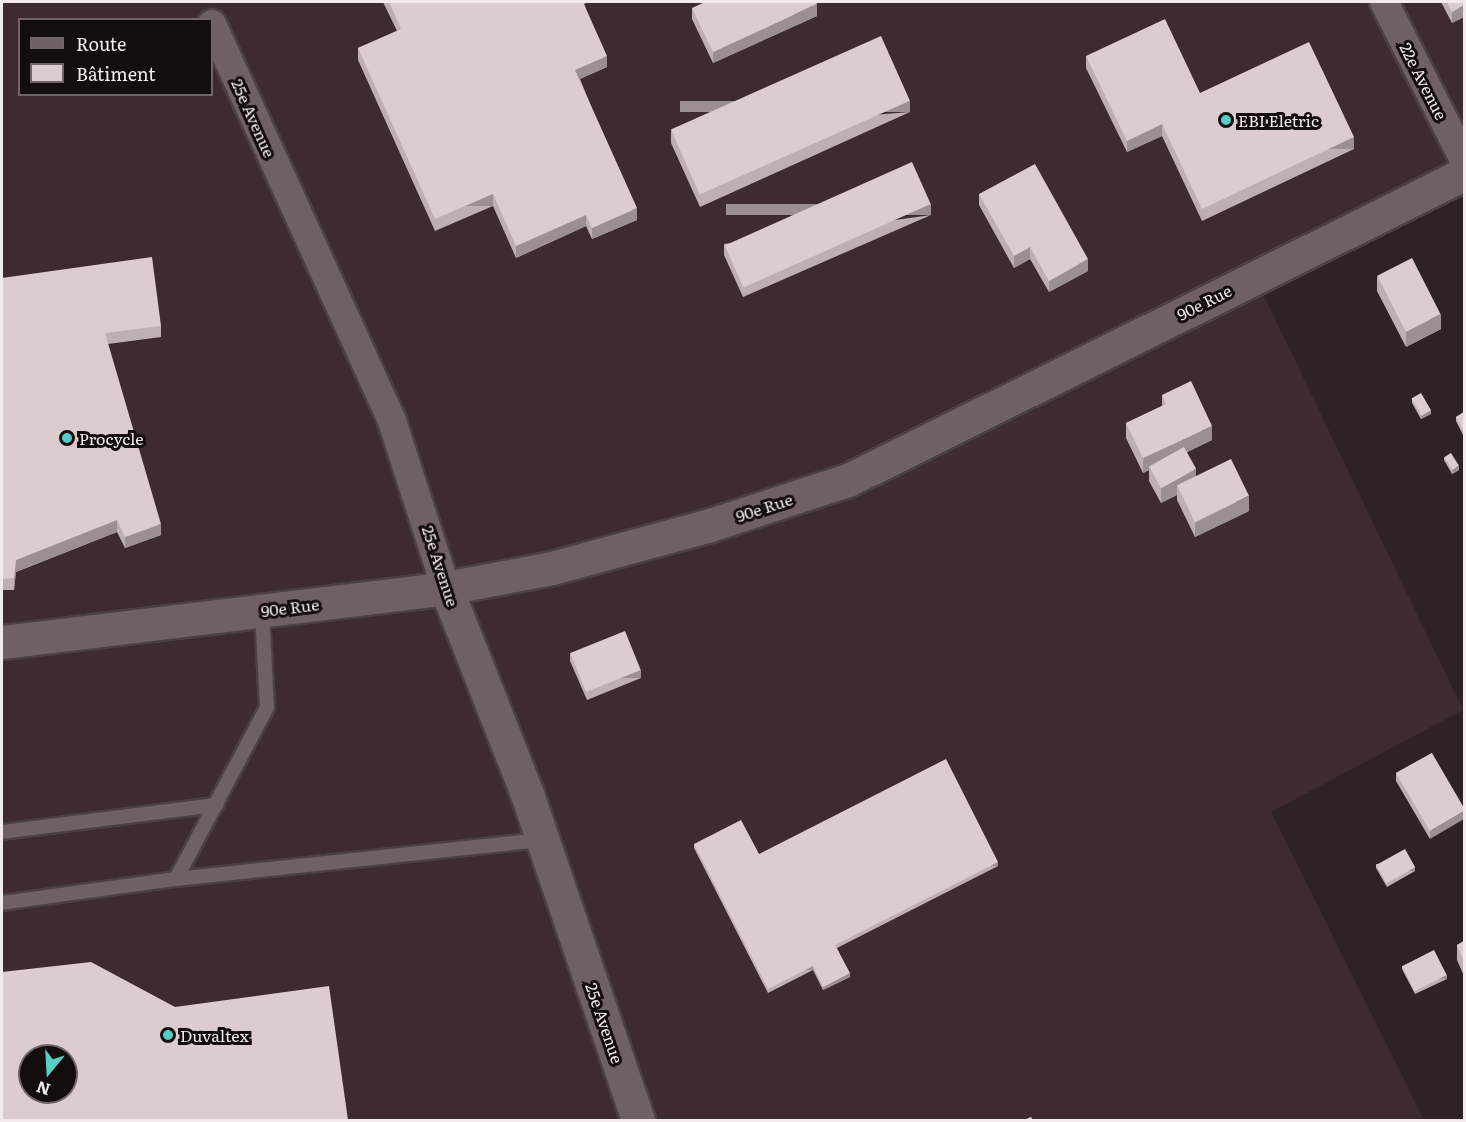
<!DOCTYPE html>
<html>
<head>
<meta charset="utf-8">
<style>
  body { margin:0 }
  #map { position:relative; width:1466px; height:1122px; overflow:hidden; background:#2e2224; font-family:Literata,serif }
  div>[style] { position:absolute }
  .built>* { inset:0; background:#3e2b2e }
  .roads { filter:drop-shadow(2px 0 #4b4143) drop-shadow(-2px 0 #4b4143) drop-shadow(0 2px #4b4143) drop-shadow(0 -2px #4b4143) }
  .service>* { height:14px; margin:-7px; padding:0 7px; transform-origin:7px; border-radius:7px; background:#6f6062 }
  .minor>* { height:28px; margin:-14px; padding:0 14px; transform-origin:14px; border-radius:14px; background:#6f6062 }
  .tertiary>* { height:33px; margin:-16.5px; padding:0 16.5px; transform-origin:16.5px; border-radius:16.5px; background:#6f6062 }
  .wall>* { inset:0; background:#beafb1 }
  .shaded-wall>* { inset:0; background:#9b8f90; transform-origin:0 0 }
  .building>* { inset:0; background:#ddccce; transform-origin:0 0 }
  .dots>* { width:16px; height:16px; translate:-50% -50%; box-sizing:border-box; border:3px solid #130d0e; border-radius:50% }
  span { translate:-50% -50%; white-space:nowrap; text-align:center; line-height:1.15; -webkit-text-stroke:6px #130d0e; paint-order:stroke }
  .street-label { font-size:16px; color:#f3eaec }
  .poi-label { font-size:16px; color:#f3eaec }
  .left { translate:0 -50%; text-align:left }
  .frame { position:absolute; inset:0; border:3px solid #f3eaec; pointer-events:none }
  .legend { position:absolute; left:18px; top:18px; width:195px; height:78px; box-sizing:border-box; background:#130d0e; border:2px solid #6d6567; margin:0; padding:8px 10px; list-style:none; font-size:18px; color:#f3eaec }
  .legend li { display:flex; align-items:center; gap:12px; height:30px }
  .legend b { width:30px; border:2px solid #6d6567 }
  .north { position:absolute; left:18px; top:1044px; width:60px; height:60px; box-sizing:border-box; background:#130d0e; border:2px solid #6d6567; border-radius:50%; rotate:198deg; font-size:16px; font-weight:700; line-height:24px; text-align:center; color:#f3eaec }
  .north::after { content:''; display:block; margin:auto; width:21px; height:27px; background:#55cec5; clip-path:polygon(50% 0,100% 100%,50% 72%,0 100%) }
</style>
</head>
<body>
<div id="map">
  <div class="built">
    <div style="clip-path:polygon(evenodd,2px 2px,1464px 2px,1464px 174px,1255px 277px,1463px 710px,1271px 812px,1424px 1120px,2px 1120px,2px 2px,20px 20px,212px 20px,212px 94px,20px 94px,20px 20px,2px 2px,30px 1056px,66px 1056px,66px 1092px,30px 1092px,30px 1056px)"></div>
  </div>
  <div class="roads">
    <div class="service">
      <div style="left:2px;top:832px;width:216px;rotate:-7.2deg"></div>
      <div style="left:176px;top:879px;width:195px;rotate:-62.1deg"></div>
      <div style="left:267px;top:707px;width:97px;rotate:-93deg"></div>
      <div style="left:2px;top:903px;width:176px;rotate:-7.9deg"></div>
      <div style="left:176px;top:879px;width:369px;rotate:-6.1deg"></div>
    </div>
    <div class="minor">
      <div style="left:1384px;top:2px;width:177px;rotate:63.1deg"></div>
      <div style="left:212px;top:24px;width:436px;rotate:65.6deg"></div>
      <div style="left:392px;top:421px;width:176px;rotate:72.1deg"></div>
    </div>
    <div class="tertiary">
      <div style="left:446px;top:588px;width:221px;rotate:68.5deg"></div>
      <div style="left:527px;top:794px;width:344px;rotate:71.2deg"></div>
      <div style="left:2px;top:642px;width:447px;rotate:-6.9deg"></div>
      <div style="left:446px;top:588px;width:108px;rotate:-10.7deg"></div>
      <div style="left:552px;top:568px;width:164px;rotate:-15.2deg"></div>
      <div style="left:710px;top:525px;width:145px;rotate:-18.1deg"></div>
      <div style="left:848px;top:480px;width:688px;rotate:-26.42deg"></div>
    </div>
  </div>
  <div class="wall">
    <div style="clip-path:polygon(383px 2px,588px 2px,584px 4px,607px 67px,580px 79px,637px 220px,592px 239px,586px 226px,516px 258px,493px 206px,435px 231px,358px 60px,358px 48px,397px 31px)"></div>
    <div style="clip-path:polygon(1441px 2px,1464px 2px,1464px 17px,1452px 23px)"></div>
    <div style="clip-path:polygon(692px 8px,817px 16px,713px 63px,692px 19px)"></div>
    <div style="clip-path:polygon(1086px 56px,1200px 93px,1354px 149px,1202px 221px,1162px 136px,1127px 152px,1086px 68px)"></div>
    <div style="clip-path:polygon(910px 112px,700px 207px,671px 143px,671px 131px)"></div>
    <div style="clip-path:polygon(979px 194px,1088px 271px,1049px 292px,1030px 259px,1014px 268px,979px 205px)"></div>
    <div style="clip-path:polygon(931px 215px,743px 297px,724px 255px,724px 244px)"></div>
    <div style="clip-path:polygon(1377px 276px,1441px 329px,1406px 347px,1377px 291px)"></div>
    <div style="clip-path:polygon(2px 278px,161px 326px,161px 337px,108px 344px,161px 535px,125px 548px,117px 532px,16px 572px,14px 590px,2px 590px)"></div>
    <div style="clip-path:polygon(1162px 395px,1212px 440px,1187px 452px,1196px 476px,1249px 511px,1195px 537px,1177px 500px,1177px 495px,1161px 503px,1149px 481px,1149px 470px,1143px 473px,1126px 438px,1126px 423px,1162px 406px)"></div>
    <div style="clip-path:polygon(1412px 399px,1431px 414px,1421px 419px,1412px 403px)"></div>
    <div style="clip-path:polygon(1464px 412px,1464px 437px,1456px 421px,1456px 417px)"></div>
    <div style="clip-path:polygon(1444px 457px,1459px 470px,1452px 474px,1444px 460px)"></div>
    <div style="clip-path:polygon(570px 653px,641px 678px,587px 700px,570px 661px)"></div>
    <div style="clip-path:polygon(1432px 753px,1430px 839px,1396px 781px,1396px 773px)"></div>
    <div style="clip-path:polygon(694px 844px,759px 854px,998px 866px,837px 948px,850px 977px,823px 990px,813px 970px,768px 993px,694px 848px)"></div>
    <div style="clip-path:polygon(1376px 864px,1415px 871px,1387px 887px,1376px 868px)"></div>
    <div style="clip-path:polygon(1464px 941px,1464px 976px,1457px 960px,1457px 945px)"></div>
    <div style="clip-path:polygon(1402px 966px,1447px 979px,1415px 994px,1402px 969px)"></div>
  </div>
  <div class="shaded-wall">
    <div style="clip-path:polygon(817px 4px,817px 16px,713px 63px,713px 52px)"></div>
    <div style="clip-path:polygon(1464px 5px,1464px 17px,1452px 23px,1452px 12px)"></div>
    <div style="clip-path:polygon(607px 56px,607px 67px,575px 81px,575px 70px)"></div>
    <div style="left:910px;top:101px;width:11px;height:230px;rotate:90deg"></div>
    <div style="clip-path:polygon(1162px 124px,1162px 136px,1127px 152px,1127px 141px)"></div>
    <div style="left:1354px;top:137px;width:12px;height:168px;rotate:90deg"></div>
    <div style="left:493px;top:194px;width:12px;height:63px;rotate:90deg"></div>
    <div style="left:931px;top:204px;width:11px;height:205px;rotate:90deg"></div>
    <div style="clip-path:polygon(637px 208px,637px 220px,592px 239px,592px 228px)"></div>
    <div style="clip-path:polygon(586px 215px,586px 226px,516px 258px,516px 246px)"></div>
    <div style="clip-path:polygon(1030px 247px,1030px 259px,1014px 268px,1014px 256px)"></div>
    <div style="clip-path:polygon(1088px 259px,1088px 271px,1049px 292px,1049px 281px)"></div>
    <div style="clip-path:polygon(1441px 314px,1441px 329px,1406px 347px,1406px 332px)"></div>
    <div style="clip-path:polygon(1431px 410px,1431px 414px,1421px 419px,1421px 415px)"></div>
    <div style="clip-path:polygon(1212px 426px,1212px 440px,1151px 470px,1149px 466px,1149px 470px,1143px 473px,1143px 458px)"></div>
    <div style="clip-path:polygon(1459px 466px,1459px 470px,1452px 474px,1452px 470px)"></div>
    <div style="clip-path:polygon(1196px 469px,1196px 484px,1177px 485px,1177px 495px,1161px 503px,1161px 488px)"></div>
    <div style="clip-path:polygon(1249px 496px,1249px 511px,1195px 537px,1195px 522px)"></div>
    <div style="clip-path:polygon(117px 520px,117px 532px,16px 572px,14px 590px,14px 578px,16px 560px)"></div>
    <div style="clip-path:polygon(161px 524px,161px 535px,125px 548px,125px 537px)"></div>
    <div style="left:641px;top:670px;width:8px;height:58px;rotate:90deg"></div>
    <div style="clip-path:polygon(1464px 811px,1464px 819px,1430px 839px,1430px 831px)"></div>
    <div style="left:998px;top:862px;width:4px;height:183px;rotate:90deg"></div>
    <div style="left:1415px;top:867px;width:4px;height:32px;rotate:90deg"></div>
    <div style="left:813px;top:966px;width:4px;height:51px;rotate:90deg"></div>
    <div style="clip-path:polygon(850px 973px,850px 977px,823px 990px,823px 987px)"></div>
    <div style="left:1447px;top:975px;width:4px;height:35px;rotate:90deg"></div>
  </div>
  <div class="building">
    <div style="clip-path:polygon(389px 2px,583px 2px,607px 56px,575px 70px,637px 208px,592px 228px,586px 215px,516px 246px,493px 194px,435px 219px,358px 48px,401px 29px)"></div>
    <div style="clip-path:polygon(705px 2px,816px 2px,817px 4px,713px 52px,692px 8px)"></div>
    <div style="clip-path:polygon(1447px 2px,1464px 2px,1464px 5px,1452px 12px)"></div>
    <div style="clip-path:polygon(1165px 19px,1200px 93px,1309px 42px,1354px 137px,1202px 209px,1162px 124px,1127px 141px,1086px 56px)"></div>
    <div style="left:881px;top:36px;width:71px;height:230px;rotate:66deg"></div>
    <div style="left:912px;top:162px;width:46px;height:205px;rotate:66deg"></div>
    <div style="clip-path:polygon(1035px 164px,1088px 259px,1049px 281px,1030px 247px,1014px 256px,979px 194px)"></div>
    <div style="clip-path:polygon(152px 257px,161px 326px,105px 333px,161px 524px,125px 537px,117px 520px,16px 560px,14px 578px,2px 579px,2px 278px)"></div>
    <div style="left:1412px;top:258px;width:63px;height:39px;rotate:63deg"></div>
    <div style="clip-path:polygon(1191px 381px,1212px 426px,1143px 458px,1126px 423px,1166px 404px,1162px 395px)"></div>
    <div style="left:1421px;top:393px;width:20px;height:11px;rotate:60deg"></div>
    <div style="clip-path:polygon(1464px 412px,1464px 433px,1456px 417px)"></div>
    <div style="left:1184px;top:447px;width:25px;height:40px;rotate:61deg"></div>
    <div style="left:1451px;top:453px;width:15px;height:8px;rotate:58deg"></div>
    <div style="left:1231px;top:459px;width:41px;height:60px;rotate:64deg"></div>
    <div style="left:625px;top:631px;width:42px;height:59px;rotate:68deg"></div>
    <div style="clip-path:polygon(1432px 753px,1464px 808px,1464px 811px,1430px 831px,1396px 773px)"></div>
    <div style="clip-path:polygon(946px 759px,998px 862px,835px 945px,850px 973px,823px 987px,813px 966px,768px 989px,694px 844px,741px 820px,759px 854px)"></div>
    <div style="left:1405px;top:849px;width:21px;height:33px;rotate:61deg"></div>
    <div style="clip-path:polygon(1464px 941px,1464px 961px,1457px 945px)"></div>
    <div style="left:1434px;top:950px;width:28px;height:36px;rotate:63deg"></div>
    <div style="clip-path:polygon(evenodd,91px 962px,175px 1007px,329px 986px,348px 1120px,2px 1120px,2px 972px,91px 962px,30px 1056px,66px 1056px,66px 1092px,30px 1092px,30px 1056px)"></div>
    <div style="clip-path:polygon(1031px 1117px,1033px 1120px,1024px 1120px)"></div>
  </div>
  <div class="dots">
    <div style="left:1226px;top:120px;background:#55cec5"></div>
    <div style="left:67px;top:438px;background:#55cec5"></div>
    <div style="left:168px;top:1035px;background:#55cec5"></div>
  </div>
  <div class="street-label">
    <span style="left:1424px;top:81px;rotate:63deg">22e Avenue</span>
    <span style="left:254px;top:118px;rotate:66deg">25e Avenue</span>
    <span style="left:1204px;top:302px;rotate:-27deg">90e Rue</span>
    <span style="left:764px;top:507px;rotate:-18deg">90e Rue</span>
    <span style="left:441px;top:566px;rotate:72deg">25e Avenue</span>
    <span style="left:290px;top:607px;rotate:-7deg">90e Rue</span>
    <span style="left:605px;top:1023px;rotate:71deg">25e Avenue</span>
  </div>
  <div class="poi-label">
    <span class="left" style="left:1238px;top:120px">EBI Eletric</span>
    <span class="left" style="left:79px;top:438px">Procycle</span>
    <span class="left" style="left:180px;top:1035px">Duvaltex</span>
  </div>
  <div class="frame"></div>
  <ul class="legend">
  <li><b style="height:8px;background:#6f6062"></b>Route</li>
  <li><b style="height:16px;background:#ddccce"></b>Bâtiment</li>
  </ul>
  <div class="north">N</div>
</div>
</body>
</html>
